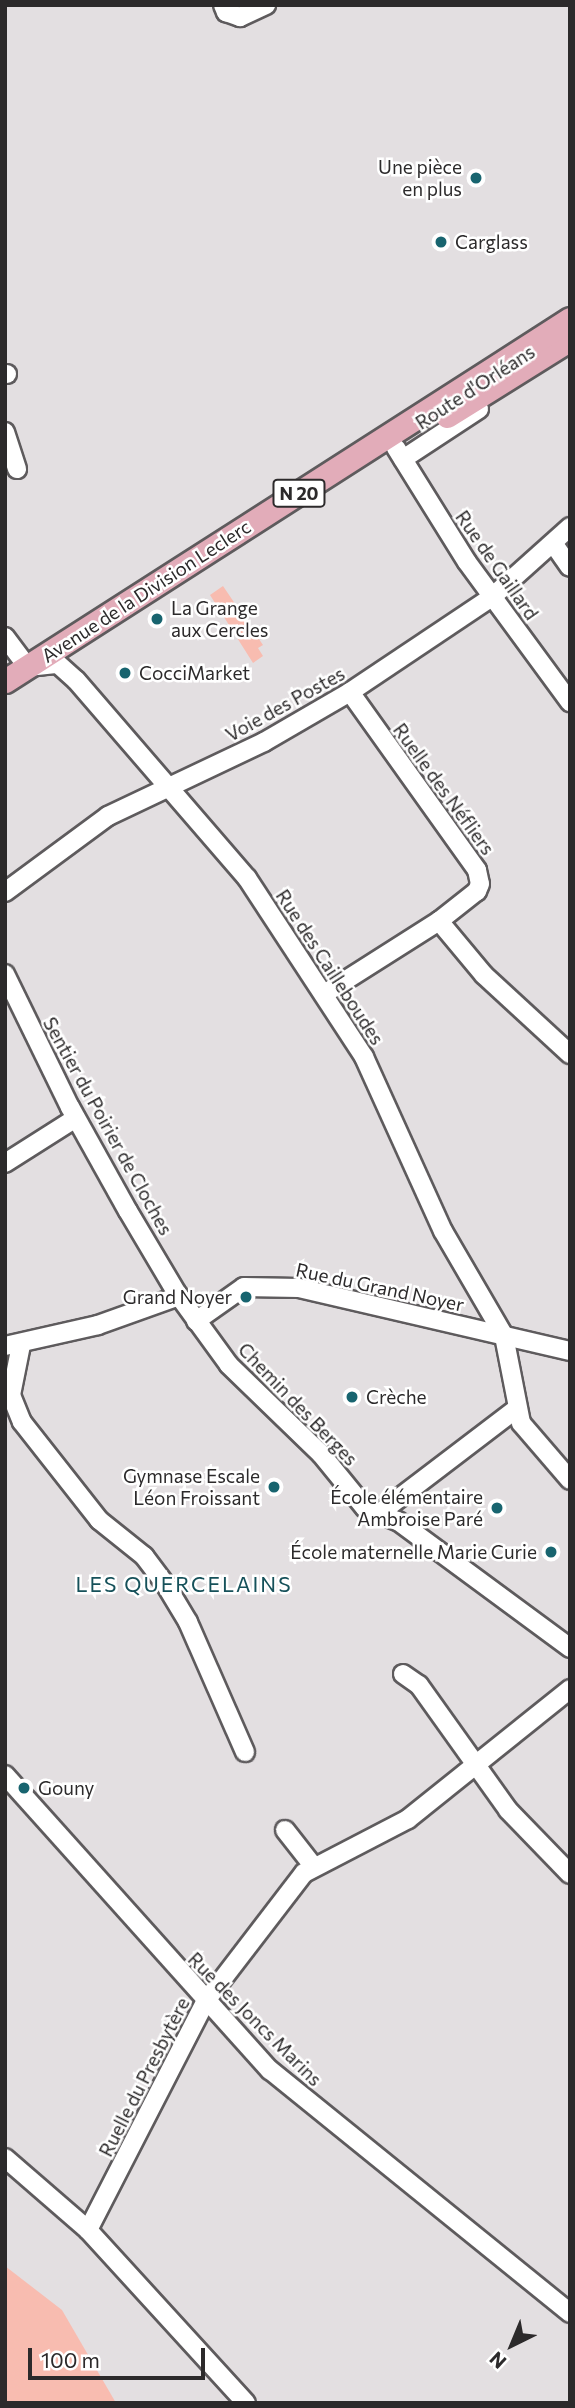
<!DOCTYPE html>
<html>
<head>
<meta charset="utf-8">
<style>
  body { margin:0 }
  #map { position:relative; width:575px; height:2408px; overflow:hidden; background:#e3dfe1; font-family:Commissioner,sans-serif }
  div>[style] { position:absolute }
  .green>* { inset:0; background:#f8bcb0 }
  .roads { filter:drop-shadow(2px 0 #5e5b5d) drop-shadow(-2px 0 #5e5b5d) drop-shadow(0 2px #5e5b5d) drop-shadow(0 -2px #5e5b5d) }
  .minor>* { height:18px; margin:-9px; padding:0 9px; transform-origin:9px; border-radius:9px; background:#fff }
  .major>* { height:23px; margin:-11.5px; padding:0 11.5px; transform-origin:11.5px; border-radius:11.5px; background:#e2acb9 }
  .dots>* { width:19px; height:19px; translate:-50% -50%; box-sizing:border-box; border:4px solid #fff; border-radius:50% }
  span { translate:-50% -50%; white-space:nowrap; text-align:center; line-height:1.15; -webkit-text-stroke:5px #fff; paint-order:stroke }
  .shield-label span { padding:2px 5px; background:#fff; border:2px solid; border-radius:5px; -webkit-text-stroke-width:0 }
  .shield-label { font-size:18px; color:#2c2a2b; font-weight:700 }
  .poi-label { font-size:19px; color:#2c2a2b }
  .right { translate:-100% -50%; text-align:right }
  .left { translate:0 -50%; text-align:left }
  .street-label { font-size:19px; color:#2c2a2b }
  .neighbourhood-label { font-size:21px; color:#16515a; letter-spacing:2px }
  .frame { position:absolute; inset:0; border:7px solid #2c2a2b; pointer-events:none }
  .north { position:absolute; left:477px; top:2310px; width:70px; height:70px; -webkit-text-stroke:5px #fff; paint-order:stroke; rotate:223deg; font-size:19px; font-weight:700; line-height:28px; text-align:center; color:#2c2a2b }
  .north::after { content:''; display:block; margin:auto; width:24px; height:32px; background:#2c2a2b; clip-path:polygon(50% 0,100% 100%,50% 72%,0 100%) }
  .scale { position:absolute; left:28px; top:2348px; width:177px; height:32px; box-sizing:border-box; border:4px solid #2c2a2b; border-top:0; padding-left:9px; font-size:21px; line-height:24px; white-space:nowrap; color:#2c2a2b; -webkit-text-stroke:5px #fff; paint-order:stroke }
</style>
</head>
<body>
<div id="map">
  <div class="green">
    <div style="clip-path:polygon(223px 586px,263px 645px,258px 648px,263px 656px,253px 663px,210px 595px)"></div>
    <div style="clip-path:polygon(5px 2266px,62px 2310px,116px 2403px,5px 2403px)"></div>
  </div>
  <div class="roads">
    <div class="minor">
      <div style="left:223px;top:5px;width:8px;rotate:67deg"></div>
      <div style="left:226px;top:12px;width:15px;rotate:20deg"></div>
      <div style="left:240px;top:17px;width:29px;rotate:-25deg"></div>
      <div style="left:5px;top:374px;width:2px"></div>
      <div style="left:5px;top:432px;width:39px;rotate:72deg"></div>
      <div style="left:396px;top:448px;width:134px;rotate:58.1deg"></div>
      <div style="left:467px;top:562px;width:174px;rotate:53.7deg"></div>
      <div style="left:403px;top:459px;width:91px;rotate:-33.3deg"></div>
      <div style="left:553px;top:543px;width:29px;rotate:55deg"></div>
      <div style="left:5px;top:637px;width:38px;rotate:53deg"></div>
      <div style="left:28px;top:667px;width:30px;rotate:-6deg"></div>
      <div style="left:58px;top:664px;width:24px;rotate:42deg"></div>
      <div style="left:76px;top:680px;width:262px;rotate:49.2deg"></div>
      <div style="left:247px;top:878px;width:214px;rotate:56.8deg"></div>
      <div style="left:364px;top:1057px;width:191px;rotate:65.6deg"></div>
      <div style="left:443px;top:1231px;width:121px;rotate:59.8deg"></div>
      <div style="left:504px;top:1336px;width:89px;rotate:78.9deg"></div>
      <div style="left:521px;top:1423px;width:75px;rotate:49.3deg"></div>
      <div style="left:350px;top:692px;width:219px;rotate:54.5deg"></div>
      <div style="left:477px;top:870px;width:14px;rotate:78deg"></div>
      <div style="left:480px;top:884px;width:8px;rotate:113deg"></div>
      <div style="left:477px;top:891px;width:48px;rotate:141.7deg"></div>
      <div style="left:439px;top:921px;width:70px;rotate:50.2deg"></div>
      <div style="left:484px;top:975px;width:117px;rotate:42.6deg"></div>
      <div style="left:5px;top:892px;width:128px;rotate:-36.4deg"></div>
      <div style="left:108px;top:816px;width:173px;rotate:-25.4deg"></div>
      <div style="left:264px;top:742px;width:99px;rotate:-30.2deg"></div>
      <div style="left:350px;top:692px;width:171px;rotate:-33.8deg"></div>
      <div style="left:492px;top:597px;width:105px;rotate:-41.9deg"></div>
      <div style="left:5px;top:974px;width:148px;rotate:64deg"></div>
      <div style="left:70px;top:1107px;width:119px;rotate:60.9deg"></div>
      <div style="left:128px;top:1211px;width:94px;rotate:59.3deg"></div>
      <div style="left:176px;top:1292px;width:90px;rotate:54deg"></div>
      <div style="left:229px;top:1365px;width:128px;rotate:44.1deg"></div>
      <div style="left:321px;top:1454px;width:70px;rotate:50.8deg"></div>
      <div style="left:365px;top:1508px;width:35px;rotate:22deg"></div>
      <div style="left:398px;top:1521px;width:214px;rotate:36.4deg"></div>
      <div style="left:324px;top:994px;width:136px;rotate:-32.4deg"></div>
      <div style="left:5px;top:1163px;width:84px;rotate:-32.4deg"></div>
      <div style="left:196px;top:1321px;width:59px;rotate:-35.3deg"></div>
      <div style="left:244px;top:1287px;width:55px;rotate:1deg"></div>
      <div style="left:299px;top:1288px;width:278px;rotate:13.1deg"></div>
      <div style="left:21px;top:1345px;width:51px;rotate:101.3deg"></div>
      <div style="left:11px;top:1395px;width:29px;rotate:68deg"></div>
      <div style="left:22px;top:1422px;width:125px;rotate:51.8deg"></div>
      <div style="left:99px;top:1520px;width:58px;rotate:38.7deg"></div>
      <div style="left:144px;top:1556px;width:39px;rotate:53deg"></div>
      <div style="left:167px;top:1587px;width:41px;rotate:59deg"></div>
      <div style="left:188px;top:1622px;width:142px;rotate:66.3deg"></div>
      <div style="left:5px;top:1346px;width:95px;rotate:-12.7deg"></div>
      <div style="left:98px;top:1325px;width:86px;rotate:-19.7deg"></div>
      <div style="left:377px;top:1515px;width:173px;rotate:-37.3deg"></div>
      <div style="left:403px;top:1674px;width:19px;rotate:35deg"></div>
      <div style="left:419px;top:1685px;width:153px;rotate:54.5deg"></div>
      <div style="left:508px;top:1810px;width:89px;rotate:45.9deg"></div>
      <div style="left:5px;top:1775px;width:397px;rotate:48.1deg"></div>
      <div style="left:270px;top:2070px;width:386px;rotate:39deg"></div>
      <div style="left:285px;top:1830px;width:47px;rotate:51.9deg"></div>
      <div style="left:5px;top:2158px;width:110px;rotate:40.9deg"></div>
      <div style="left:88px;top:2230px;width:234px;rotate:47.6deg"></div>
      <div style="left:88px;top:2230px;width:256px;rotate:-62.8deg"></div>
      <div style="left:205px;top:2002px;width:163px;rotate:-52.5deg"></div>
      <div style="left:304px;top:1873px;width:117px;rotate:-27.4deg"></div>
      <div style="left:408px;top:1819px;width:208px;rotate:-38.7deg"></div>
    </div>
    <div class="major">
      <div style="left:447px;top:416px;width:145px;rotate:-32deg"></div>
      <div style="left:5px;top:681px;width:671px;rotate:-32.65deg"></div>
    </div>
  </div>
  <div class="dots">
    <div style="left:476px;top:178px;background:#18646f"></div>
    <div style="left:441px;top:242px;background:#18646f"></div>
    <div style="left:157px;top:619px;background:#18646f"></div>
    <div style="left:125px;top:673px;background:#18646f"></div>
    <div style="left:246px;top:1297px;background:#18646f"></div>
    <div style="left:352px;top:1397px;background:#18646f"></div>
    <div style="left:274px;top:1487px;background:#18646f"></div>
    <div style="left:497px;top:1508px;background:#18646f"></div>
    <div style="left:551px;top:1552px;background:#18646f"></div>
    <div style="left:24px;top:1788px;background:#18646f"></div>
  </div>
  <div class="shield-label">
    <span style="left:299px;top:493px">N 20</span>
  </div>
  <div class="poi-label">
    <span class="right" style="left:462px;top:178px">Une pièce<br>en plus</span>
    <span class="left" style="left:455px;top:242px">Carglass</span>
    <span class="left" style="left:171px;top:619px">La Grange<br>aux Cercles</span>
    <span class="left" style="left:139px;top:673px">CocciMarket</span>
    <span class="right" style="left:232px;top:1297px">Grand Noyer</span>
    <span class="left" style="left:366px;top:1397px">Crèche</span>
    <span class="right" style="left:260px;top:1487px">Gymnase Escale<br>Léon Froissant</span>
    <span class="right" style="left:483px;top:1508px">École élémentaire<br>Ambroise Paré</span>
    <span class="right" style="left:537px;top:1552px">École maternelle Marie Curie</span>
    <span class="left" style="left:38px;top:1788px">Gouny</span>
  </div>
  <div class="street-label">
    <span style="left:475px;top:387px;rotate:-33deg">Route d'Orléans</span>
    <span style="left:497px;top:565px;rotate:55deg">Rue de Gaillard</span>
    <span style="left:146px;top:591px;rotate:-33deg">Avenue de la Division Leclerc</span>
    <span style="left:285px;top:704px;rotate:-29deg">Voie des Postes</span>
    <span style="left:444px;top:789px;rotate:54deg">Ruelle des Néfliers</span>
    <span style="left:330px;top:967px;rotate:57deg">Rue des Cailleboudes</span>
    <span style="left:108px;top:1126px;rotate:61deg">Sentier du Poirier de Cloches</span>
    <span style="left:380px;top:1287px;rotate:12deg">Rue du Grand Noyer</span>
    <span style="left:298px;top:1404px;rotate:46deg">Chemin des Berges</span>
    <span style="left:255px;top:2019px;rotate:45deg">Rue des Joncs Marins</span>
    <span style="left:144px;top:2077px;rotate:-63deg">Ruelle du Presbytère</span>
  </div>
  <div class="neighbourhood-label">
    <span style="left:184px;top:1584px">LES QUERCELAINS</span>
  </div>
  <div class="frame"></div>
  <div class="north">N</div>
  <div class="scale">100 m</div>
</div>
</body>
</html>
